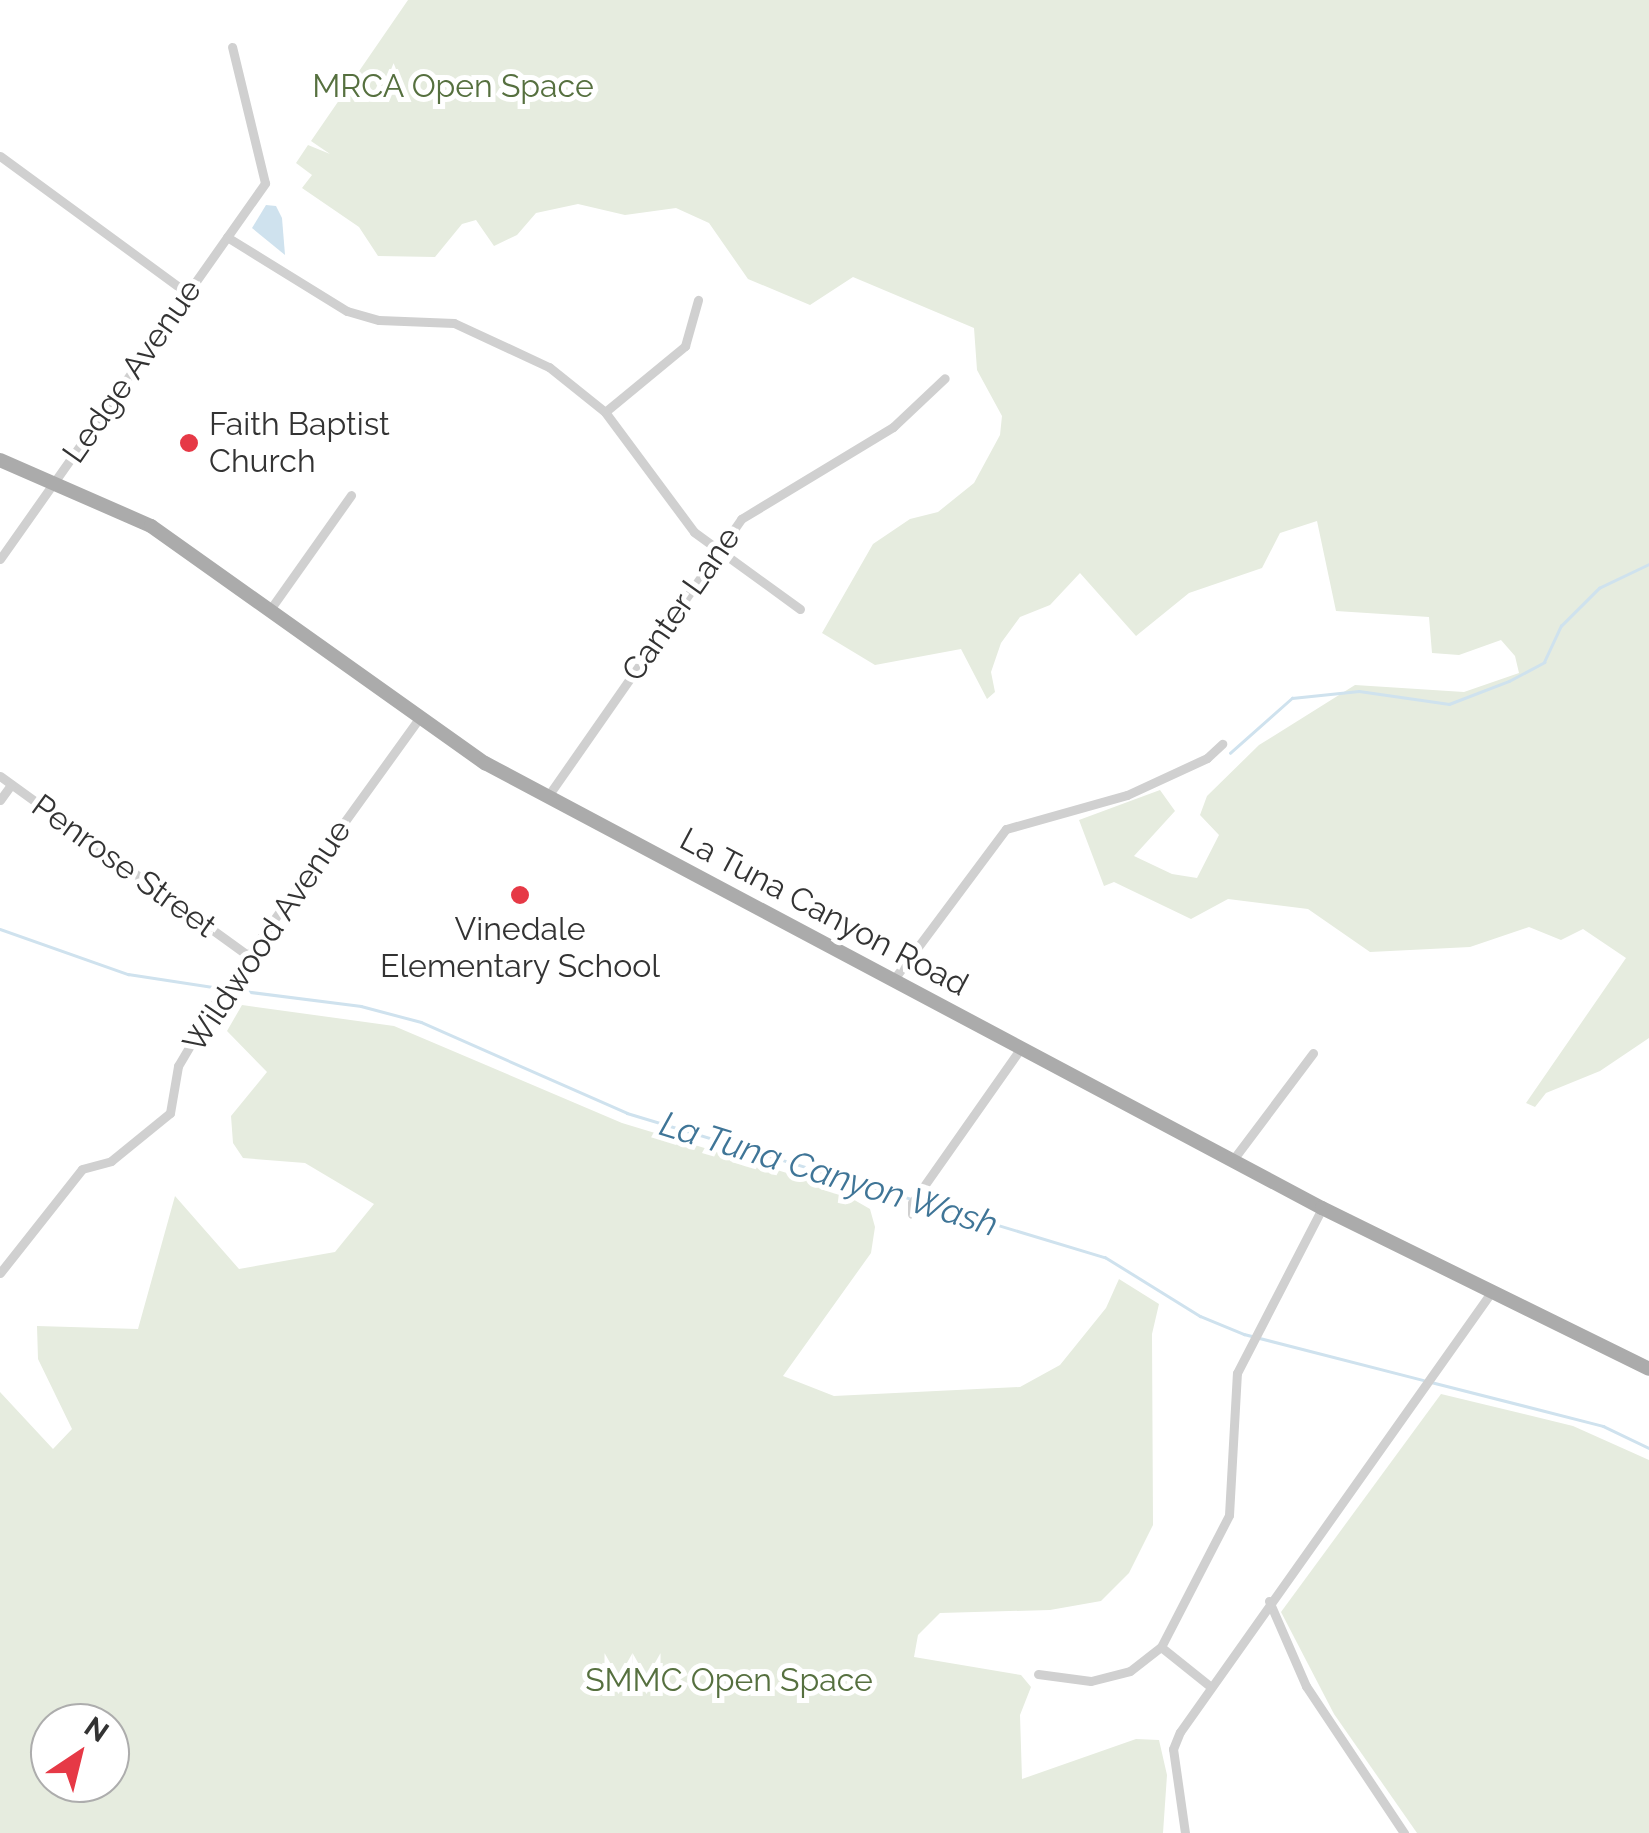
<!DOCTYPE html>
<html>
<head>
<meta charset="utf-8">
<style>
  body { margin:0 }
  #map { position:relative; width:1649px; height:1833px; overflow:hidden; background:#fff; font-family:Raleway,sans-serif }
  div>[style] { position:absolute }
  .green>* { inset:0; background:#e6ecdf }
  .water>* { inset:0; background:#cfe2ee }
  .stream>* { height:2.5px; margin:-1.25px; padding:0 1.25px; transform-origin:1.25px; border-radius:1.25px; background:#cfe2ee }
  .minor>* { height:9px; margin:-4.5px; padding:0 4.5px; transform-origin:4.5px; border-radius:4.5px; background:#d0d0d0 }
  .primary>* { height:14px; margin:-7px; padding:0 7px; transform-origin:7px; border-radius:7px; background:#ababab }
  .dots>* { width:28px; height:28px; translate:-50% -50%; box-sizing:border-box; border:5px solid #fff; border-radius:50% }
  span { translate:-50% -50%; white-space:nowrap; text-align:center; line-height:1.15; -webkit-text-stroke:10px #fff; paint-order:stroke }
  .park-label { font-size:32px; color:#56703f }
  .street-label { font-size:32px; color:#333 }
  .poi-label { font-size:32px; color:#333 }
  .left { translate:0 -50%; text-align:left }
  .water-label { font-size:35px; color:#3f7597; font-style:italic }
  .north { position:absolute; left:30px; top:1703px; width:100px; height:100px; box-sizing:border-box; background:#fff; border:2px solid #adadad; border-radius:50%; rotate:35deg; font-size:28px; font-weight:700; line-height:40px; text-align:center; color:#333 }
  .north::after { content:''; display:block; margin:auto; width:35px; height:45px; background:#e63946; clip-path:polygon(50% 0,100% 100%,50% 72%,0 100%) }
</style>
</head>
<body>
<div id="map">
  <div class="green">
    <div style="clip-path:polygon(408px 0,1649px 0,1649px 1038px,1600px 1071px,1546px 1093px,1535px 1107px,1526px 1103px,1626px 958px,1583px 929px,1561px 940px,1529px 927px,1470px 947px,1370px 952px,1308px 909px,1228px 899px,1191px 919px,1114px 882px,1104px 886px,1079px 820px,1160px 790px,1175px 811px,1134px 856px,1172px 874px,1197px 878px,1219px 835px,1200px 815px,1207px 796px,1259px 745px,1355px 685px,1464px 692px,1519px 673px,1515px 656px,1501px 640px,1459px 655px,1432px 653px,1429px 617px,1336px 611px,1317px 521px,1280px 533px,1262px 568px,1189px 593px,1136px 636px,1080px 573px,1050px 605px,1020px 617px,1001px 643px,991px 672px,995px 692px,987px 699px,961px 649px,875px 665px,822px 633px,873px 544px,910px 519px,938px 512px,974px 483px,1000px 435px,1002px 416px,977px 370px,974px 328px,853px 277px,810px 305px,748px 279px,709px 223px,676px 208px,625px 215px,578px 204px,536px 213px,517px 235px,494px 246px,476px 220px,462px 224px,435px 257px,378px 256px,359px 227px,302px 188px,312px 175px,296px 163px,308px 145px,330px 154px,311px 141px)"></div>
    <div style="clip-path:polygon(evenodd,242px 1005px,394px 1026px,622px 1123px,830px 1186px,870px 1209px,875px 1227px,871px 1253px,783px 1376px,834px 1396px,1020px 1387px,1060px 1365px,1106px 1308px,1119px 1279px,1159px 1304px,1152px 1334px,1153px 1525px,1129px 1573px,1101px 1601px,1050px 1610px,940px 1613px,918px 1635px,914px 1657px,1021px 1675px,1031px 1687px,1020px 1715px,1022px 1779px,1136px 1739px,1159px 1740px,1167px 1775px,1163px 1833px,0 1833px,0 1392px,53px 1449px,72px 1429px,38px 1359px,37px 1326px,138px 1329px,175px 1196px,239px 1269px,335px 1252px,374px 1204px,305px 1163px,243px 1158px,233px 1143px,231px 1116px,267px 1072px,227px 1031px,242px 1005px,50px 1723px,110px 1723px,110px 1783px,50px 1783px,50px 1723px)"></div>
    <div style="clip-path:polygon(1441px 1394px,1573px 1426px,1649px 1460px,1649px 1833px,1417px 1833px,1334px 1714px,1281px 1612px)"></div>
  </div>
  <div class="water">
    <div style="clip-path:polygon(266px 205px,276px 206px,282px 218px,285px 255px,252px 228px)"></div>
  </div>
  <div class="stream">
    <div style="left:1230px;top:753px;width:83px;rotate:-41.6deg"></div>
    <div style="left:1292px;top:698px;width:67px;rotate:-6deg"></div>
    <div style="left:1359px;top:691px;width:91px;rotate:8.2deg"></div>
    <div style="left:1449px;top:704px;width:64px;rotate:-21deg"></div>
    <div style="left:1509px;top:681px;width:40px;rotate:-28deg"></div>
    <div style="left:1544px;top:662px;width:40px;rotate:-65deg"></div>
    <div style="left:1561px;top:626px;width:54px;rotate:-45deg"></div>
    <div style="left:1599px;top:588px;width:55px;rotate:-25.6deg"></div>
    <div style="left:0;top:929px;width:136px;rotate:19.4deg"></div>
    <div style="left:128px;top:974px;width:92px;rotate:8.7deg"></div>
    <div style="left:227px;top:989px;width:135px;rotate:7.2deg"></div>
    <div style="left:361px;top:1006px;width:62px;rotate:14.9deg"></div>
    <div style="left:421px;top:1022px;width:225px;rotate:23.8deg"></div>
    <div style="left:627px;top:1113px;width:499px;rotate:16.8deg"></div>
    <div style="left:1105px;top:1257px;width:112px;rotate:31.8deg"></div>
    <div style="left:1200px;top:1316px;width:48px;rotate:22.2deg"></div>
    <div style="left:1244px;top:1334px;width:185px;rotate:14.4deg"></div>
    <div style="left:1431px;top:1382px;width:178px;rotate:14.3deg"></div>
    <div style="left:1603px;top:1426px;width:51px;rotate:25.6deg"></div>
  </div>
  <div class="minor">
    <div style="left:0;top:156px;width:232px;rotate:36.2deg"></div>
    <div style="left:227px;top:237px;width:141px;rotate:31.7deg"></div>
    <div style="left:347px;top:311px;width:33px;rotate:16deg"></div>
    <div style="left:379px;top:320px;width:75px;rotate:2.3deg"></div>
    <div style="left:454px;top:323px;width:105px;rotate:24.9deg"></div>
    <div style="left:549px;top:367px;width:72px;rotate:38.8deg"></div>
    <div style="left:605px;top:412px;width:149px;rotate:53.4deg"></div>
    <div style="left:694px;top:532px;width:131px;rotate:36deg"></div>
    <div style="left:605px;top:412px;width:104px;rotate:-39.5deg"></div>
    <div style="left:685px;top:346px;width:48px;rotate:-74.2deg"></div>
    <div style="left:0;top:559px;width:460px;rotate:-54.8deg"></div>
    <div style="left:265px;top:183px;width:140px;rotate:-103.6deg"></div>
    <div style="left:269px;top:611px;width:142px;rotate:-54.7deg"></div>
    <div style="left:0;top:776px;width:307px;rotate:35.9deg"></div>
    <div style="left:548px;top:796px;width:338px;rotate:-55.1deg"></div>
    <div style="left:741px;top:519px;width:178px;rotate:-31.2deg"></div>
    <div style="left:893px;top:427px;width:71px;rotate:-43.3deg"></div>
    <div style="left:0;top:800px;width:19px;rotate:-54deg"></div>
    <div style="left:894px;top:979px;width:187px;rotate:-53.3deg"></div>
    <div style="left:1006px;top:829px;width:126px;rotate:-15.7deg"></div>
    <div style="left:1127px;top:795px;width:88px;rotate:-24.8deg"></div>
    <div style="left:1207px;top:758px;width:21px;rotate:-43deg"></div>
    <div style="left:1232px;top:1161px;width:135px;rotate:-53.1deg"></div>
    <div style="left:912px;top:1214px;width:11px;rotate:-90deg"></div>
    <div style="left:912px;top:1203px;width:189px;rotate:-54.9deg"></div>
    <div style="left:0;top:1273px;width:132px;rotate:-51.7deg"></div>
    <div style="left:82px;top:1169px;width:30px;rotate:-15deg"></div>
    <div style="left:111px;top:1161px;width:76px;rotate:-39.1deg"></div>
    <div style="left:170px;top:1113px;width:48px;rotate:-80.3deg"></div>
    <div style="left:178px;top:1066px;width:85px;rotate:-59.5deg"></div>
    <div style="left:221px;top:993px;width:337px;rotate:-54.2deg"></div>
    <div style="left:1269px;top:1601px;width:93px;rotate:66.5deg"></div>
    <div style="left:1306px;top:1686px;width:177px;rotate:56.3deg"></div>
    <div style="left:1161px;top:1647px;width:64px;rotate:38.7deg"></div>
    <div style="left:1038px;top:1674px;width:53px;rotate:7.5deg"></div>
    <div style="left:1091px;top:1681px;width:40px;rotate:-14.4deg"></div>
    <div style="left:1130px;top:1671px;width:39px;rotate:-38deg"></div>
    <div style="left:1161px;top:1647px;width:148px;rotate:-62.7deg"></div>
    <div style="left:1229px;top:1515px;width:142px;rotate:-86.8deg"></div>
    <div style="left:1237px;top:1373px;width:186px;rotate:-62.7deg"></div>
    <div style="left:1185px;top:1833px;width:85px;rotate:-98.1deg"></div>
    <div style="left:1173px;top:1749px;width:18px;rotate:-68deg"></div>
    <div style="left:1180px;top:1732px;width:537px;rotate:-54.71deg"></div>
  </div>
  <div class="primary">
    <div style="left:0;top:460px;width:165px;rotate:23.6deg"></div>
    <div style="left:151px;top:526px;width:410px;rotate:35.4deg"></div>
    <div style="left:485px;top:763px;width:948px;rotate:28deg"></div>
    <div style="left:1322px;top:1208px;width:364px;rotate:26.2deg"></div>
  </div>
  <div class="dots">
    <div style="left:189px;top:443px;background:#e63946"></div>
    <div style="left:520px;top:895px;background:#e63946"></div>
  </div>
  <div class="park-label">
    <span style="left:453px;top:86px">MRCA Open Space</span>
    <span style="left:729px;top:1680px">SMMC Open Space</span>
  </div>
  <div class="street-label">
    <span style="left:132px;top:371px;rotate:-55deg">Ledge Avenue</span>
    <span style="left:681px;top:604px;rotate:-55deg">Canter Lane</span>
    <span style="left:124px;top:866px;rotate:36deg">Penrose Street</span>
    <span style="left:824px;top:912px;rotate:28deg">La Tuna Canyon Road</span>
    <span style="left:267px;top:936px;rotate:-56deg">Wildwood Avenue</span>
  </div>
  <div class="poi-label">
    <span class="left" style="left:209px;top:443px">Faith Baptist<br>Church</span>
    <span style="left:520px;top:948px">Vinedale<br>Elementary School</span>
  </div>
  <div class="water-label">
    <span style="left:829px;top:1174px;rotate:17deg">La Tuna Canyon Wash</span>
  </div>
  <div class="north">N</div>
</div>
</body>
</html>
